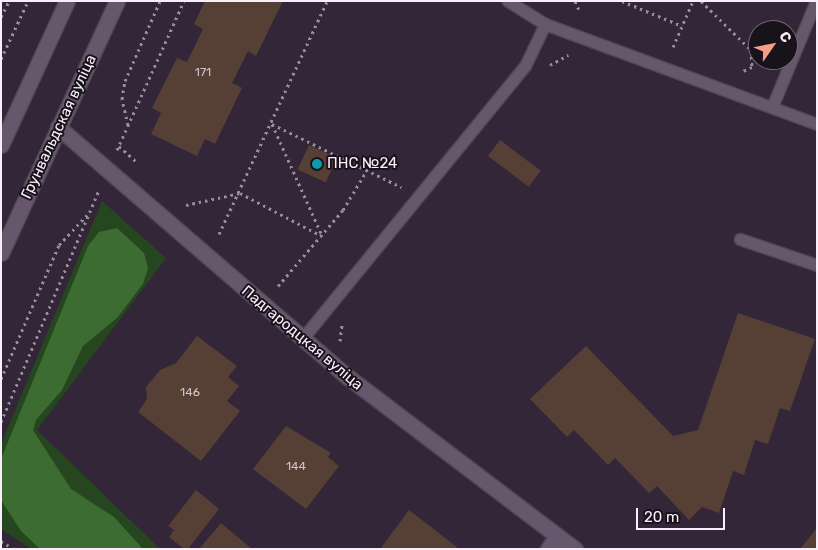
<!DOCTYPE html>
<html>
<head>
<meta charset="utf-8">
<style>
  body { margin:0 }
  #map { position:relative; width:818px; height:550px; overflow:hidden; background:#332638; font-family:Rubik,sans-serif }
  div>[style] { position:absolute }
  .green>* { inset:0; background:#26461f }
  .forest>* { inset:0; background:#3d6c32 }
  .building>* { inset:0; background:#563f34; transform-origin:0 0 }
  .path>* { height:3px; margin-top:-1.5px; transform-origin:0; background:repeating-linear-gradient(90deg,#988d9c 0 2.5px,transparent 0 6.5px) }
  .roads { filter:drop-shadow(1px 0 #504554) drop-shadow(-1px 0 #504554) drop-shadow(0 1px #504554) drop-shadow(0 -1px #504554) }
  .service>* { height:11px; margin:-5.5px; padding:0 5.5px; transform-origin:5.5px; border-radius:5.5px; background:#66576c }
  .minor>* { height:15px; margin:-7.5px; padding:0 7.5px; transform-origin:7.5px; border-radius:7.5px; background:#66576c }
  .dots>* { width:14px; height:14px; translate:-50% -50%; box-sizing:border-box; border:2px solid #18121a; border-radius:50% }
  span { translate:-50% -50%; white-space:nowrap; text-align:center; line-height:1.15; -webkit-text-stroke:4px #18121a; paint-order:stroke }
  .number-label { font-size:12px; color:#d0c3c9 }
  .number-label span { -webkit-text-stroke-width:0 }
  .street-label { font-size:15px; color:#f8effb }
  .poi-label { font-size:15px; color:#f8effb }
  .left { translate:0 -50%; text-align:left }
  .frame { position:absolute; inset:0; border:2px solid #f8effb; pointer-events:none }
  .north { position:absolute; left:748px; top:20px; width:50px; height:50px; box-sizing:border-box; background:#18121a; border:1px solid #726a74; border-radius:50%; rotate:57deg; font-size:14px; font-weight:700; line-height:20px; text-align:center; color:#f8effb }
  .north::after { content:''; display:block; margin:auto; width:18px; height:22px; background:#f49d8b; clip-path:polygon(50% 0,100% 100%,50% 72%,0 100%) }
  .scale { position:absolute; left:636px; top:508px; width:89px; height:22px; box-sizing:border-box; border:2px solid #f8effb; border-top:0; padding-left:6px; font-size:15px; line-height:18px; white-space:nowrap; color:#f8effb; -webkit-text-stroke:4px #18121a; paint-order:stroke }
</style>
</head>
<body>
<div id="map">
  <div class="green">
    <div style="clip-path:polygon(102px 201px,166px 258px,37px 430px,160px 549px,31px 549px,1px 529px,1px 444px)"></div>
  </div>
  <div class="forest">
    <div style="clip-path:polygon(117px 228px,144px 253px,148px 268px,143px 284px,117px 318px,83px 346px,62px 390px,36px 420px,33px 430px,71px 489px,114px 517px,143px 549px,40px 549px,21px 531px,1px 500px,1px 459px,88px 246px,99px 232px)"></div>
  </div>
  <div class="building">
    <div style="clip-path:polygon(205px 1px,283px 1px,256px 56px,248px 51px,232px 83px,242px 88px,215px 144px,205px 139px,197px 156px,151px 134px,161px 113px,152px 108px,177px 58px,187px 62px,203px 29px,194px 24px)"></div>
    <div style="left:500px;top:140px;width:51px;height:20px;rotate:37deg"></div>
    <div style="left:309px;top:145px;width:31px;height:27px;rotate:25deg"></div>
    <div style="clip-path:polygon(738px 313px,815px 339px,790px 411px,780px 408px,768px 444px,755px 440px,744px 475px,733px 471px,719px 513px,702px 507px,689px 520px,657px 486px,649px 493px,615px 458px,608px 465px,574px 430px,567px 437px,530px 399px,586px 346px,673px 436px,698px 430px)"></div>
    <div style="clip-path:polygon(197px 336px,237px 366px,228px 377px,239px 386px,227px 401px,240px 411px,201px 461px,138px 412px,147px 399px,146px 387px,160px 370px,176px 363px)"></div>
    <div style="clip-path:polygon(286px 426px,331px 453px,328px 457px,339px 466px,306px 509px,253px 469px)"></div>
    <div style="clip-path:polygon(196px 490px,219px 509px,188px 549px,184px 549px,169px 537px,174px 530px,168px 526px)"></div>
    <div style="clip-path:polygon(409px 510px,457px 547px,456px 549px,380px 549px)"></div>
    <div style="clip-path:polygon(221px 523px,252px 549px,199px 549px)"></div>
    <div style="clip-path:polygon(817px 528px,817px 549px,800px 549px)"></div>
  </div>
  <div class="path">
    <div style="left:575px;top:1px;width:12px;rotate:66deg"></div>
    <div style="left:622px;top:1px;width:65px;rotate:22.6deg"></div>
    <div style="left:701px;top:1px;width:70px;rotate:44.4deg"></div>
    <div style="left:751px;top:50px;width:17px;rotate:87deg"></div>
    <div style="left:752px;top:67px;width:12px;rotate:156deg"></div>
    <div style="left:1px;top:17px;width:18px;rotate:-63deg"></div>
    <div style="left:673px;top:47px;width:50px;rotate:-66.5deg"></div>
    <div style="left:1px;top:59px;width:64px;rotate:-65deg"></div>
    <div style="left:550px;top:65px;width:21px;rotate:-29deg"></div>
    <div style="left:272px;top:124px;width:144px;rotate:26deg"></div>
    <div style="left:272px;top:124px;width:122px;rotate:65.8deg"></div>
    <div style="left:128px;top:125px;width:27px;rotate:-103deg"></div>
    <div style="left:122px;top:99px;width:18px;rotate:-81deg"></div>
    <div style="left:125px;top:81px;width:87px;rotate:-66.4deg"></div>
    <div style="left:119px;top:146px;width:24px;rotate:42deg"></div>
    <div style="left:117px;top:150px;width:163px;rotate:-65.8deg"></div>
    <div style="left:186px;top:205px;width:55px;rotate:-12.5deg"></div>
    <div style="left:240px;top:193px;width:93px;rotate:27.7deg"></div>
    <div style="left:219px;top:234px;width:257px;rotate:-65.1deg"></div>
    <div style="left:278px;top:286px;width:100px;rotate:-49.5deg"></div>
    <div style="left:343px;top:210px;width:47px;rotate:-59deg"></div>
    <div style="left:340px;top:341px;width:16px;rotate:-83deg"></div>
    <div style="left:1px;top:379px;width:146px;rotate:-66.6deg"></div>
    <div style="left:59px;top:245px;width:41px;rotate:-47deg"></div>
    <div style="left:1px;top:422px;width:250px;rotate:-67.1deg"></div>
    <div style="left:1px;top:541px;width:15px;rotate:32deg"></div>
  </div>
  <div class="roads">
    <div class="service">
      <div style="left:545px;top:24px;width:290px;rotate:20.2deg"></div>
      <div style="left:772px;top:107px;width:115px;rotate:-67.5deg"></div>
      <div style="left:740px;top:239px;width:81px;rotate:18.7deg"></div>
      <div style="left:302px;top:339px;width:353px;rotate:-50.8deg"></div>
      <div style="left:525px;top:66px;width:47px;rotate:-64.5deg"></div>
      <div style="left:545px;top:24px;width:44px;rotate:-148.1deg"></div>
    </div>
    <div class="minor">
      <div style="left:58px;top:127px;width:383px;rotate:40.8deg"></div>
      <div style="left:348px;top:377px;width:285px;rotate:37.2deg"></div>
      <div style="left:1px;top:145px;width:158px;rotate:-65.4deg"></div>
      <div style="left:1px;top:253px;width:277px;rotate:-65.3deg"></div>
      <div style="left:548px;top:549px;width:16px;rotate:-55deg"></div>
    </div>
  </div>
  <div class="dots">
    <div style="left:317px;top:164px;background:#0f9aa8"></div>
  </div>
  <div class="number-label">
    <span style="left:203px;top:73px">171</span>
    <span style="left:190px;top:393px">146</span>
    <span style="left:296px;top:467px">144</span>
  </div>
  <div class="street-label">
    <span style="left:59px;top:127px;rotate:-65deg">Грунвальдская вуліца</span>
    <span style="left:302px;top:338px;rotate:40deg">Падгародцкая вуліца</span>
  </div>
  <div class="poi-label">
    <span class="left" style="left:327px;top:164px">ПНС №24</span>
  </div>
  <div class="frame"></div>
  <div class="north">С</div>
  <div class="scale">20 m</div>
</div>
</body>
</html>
